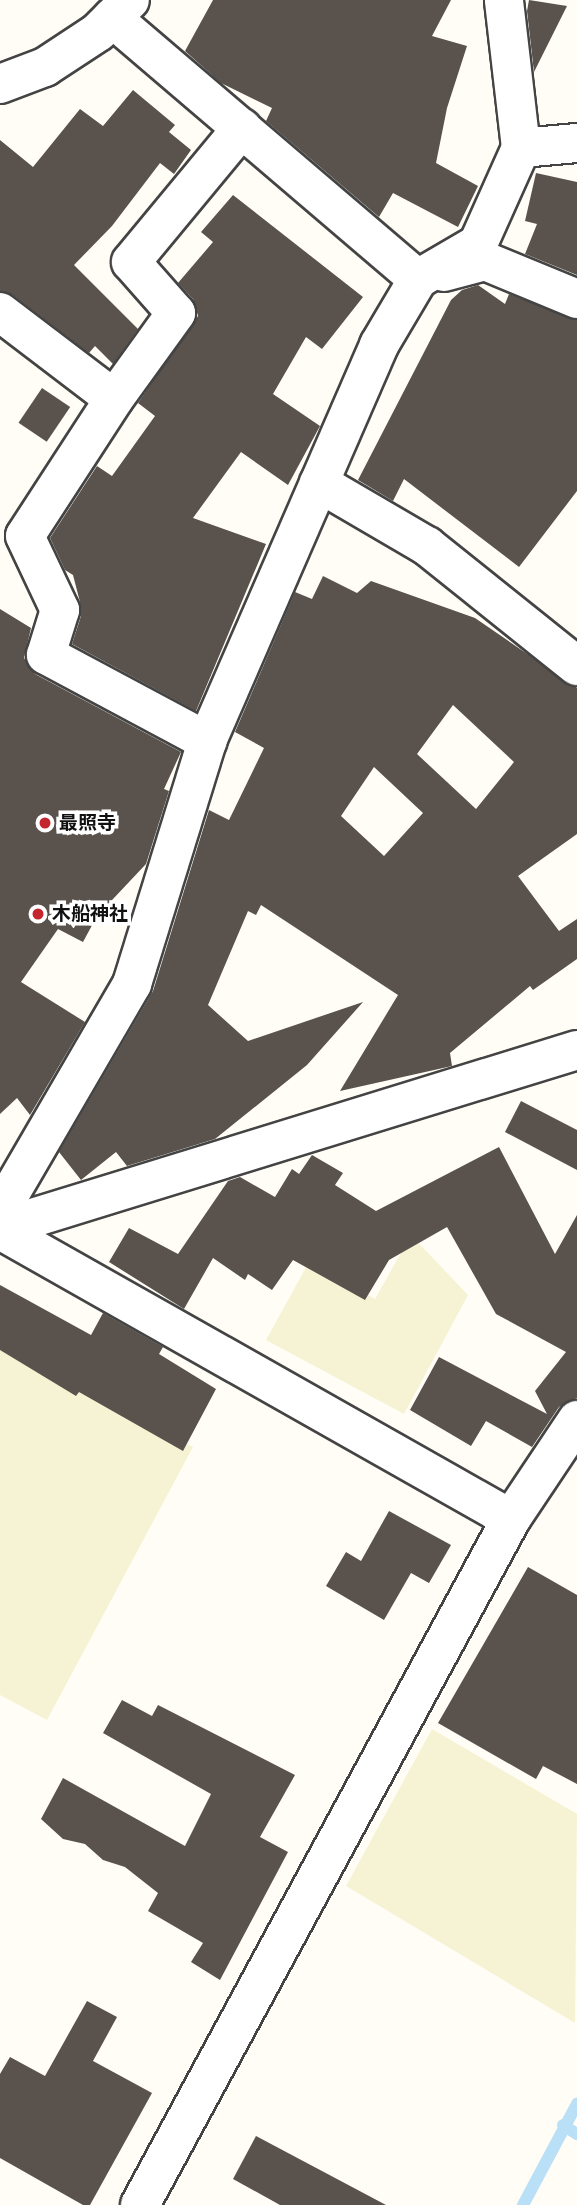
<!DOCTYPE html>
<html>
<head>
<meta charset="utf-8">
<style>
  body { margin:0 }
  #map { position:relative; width:577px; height:2205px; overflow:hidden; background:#fffdf5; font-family:"Source Serif 4","Noto Sans JP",serif }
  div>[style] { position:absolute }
  .farmland>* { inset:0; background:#f6f3d4 }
  .stream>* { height:12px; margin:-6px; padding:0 6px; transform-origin:6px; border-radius:6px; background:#b9e0f7 }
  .building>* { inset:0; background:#5a524d; transform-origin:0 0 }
  .roads { filter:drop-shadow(2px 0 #444) drop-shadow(-2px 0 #444) drop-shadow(0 2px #444) drop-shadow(0 -2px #444) }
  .street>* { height:38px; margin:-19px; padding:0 19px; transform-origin:19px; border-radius:19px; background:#fff }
  .dots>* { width:19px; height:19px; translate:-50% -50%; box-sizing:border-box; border:4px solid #fff; border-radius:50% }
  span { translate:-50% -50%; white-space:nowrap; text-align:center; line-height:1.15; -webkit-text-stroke:7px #fff; paint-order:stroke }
  .poi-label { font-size:19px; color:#111; font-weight:700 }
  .left { translate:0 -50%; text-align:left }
</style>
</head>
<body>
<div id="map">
  <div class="farmland">
    <div style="clip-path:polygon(411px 1235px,468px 1295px,404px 1414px,266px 1340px,309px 1262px,375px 1299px)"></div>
    <div style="clip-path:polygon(0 1342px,193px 1447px,47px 1720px,0 1695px)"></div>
    <div style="clip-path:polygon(432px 1729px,577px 1814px,575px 2023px,346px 1886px)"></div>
  </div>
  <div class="stream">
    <div style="left:563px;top:2125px;width:17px;rotate:33deg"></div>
    <div style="left:523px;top:2205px;width:115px;rotate:-61.9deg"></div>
  </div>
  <div class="building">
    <div style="clip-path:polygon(213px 0,451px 0,432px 36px,467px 46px,447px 108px,436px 163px,478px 186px,458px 227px,393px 193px,379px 217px,266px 121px,272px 108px,221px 83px,185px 51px)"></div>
    <div style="clip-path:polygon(529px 0,567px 6px,534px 72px,527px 11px)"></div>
    <div style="clip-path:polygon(133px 90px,175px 125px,169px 132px,191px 150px,174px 174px,160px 163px,112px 226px,74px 265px,138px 329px,113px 364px,95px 346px,89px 353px,13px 295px,0 291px,0 140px,33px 167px,80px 109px,103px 126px)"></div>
    <div style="clip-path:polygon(536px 173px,577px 182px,577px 275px,525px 254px,537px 224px,525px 221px)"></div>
    <div style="clip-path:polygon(233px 195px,363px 297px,322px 349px,306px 337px,273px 394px,320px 426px,288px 485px,241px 452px,193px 518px,266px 544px,196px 711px,72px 644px,81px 616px,80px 602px,73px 575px,65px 570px,50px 538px,97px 466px,112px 476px,155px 416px,138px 403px,198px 316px,193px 299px,178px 283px,213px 242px,201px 232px)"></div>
    <div style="clip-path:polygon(478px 285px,505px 304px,509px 294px,577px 320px,577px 491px,519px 567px,404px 479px,393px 501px,358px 480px,451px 300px,462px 290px)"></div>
    <div style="left:42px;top:388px;width:34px;height:42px;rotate:34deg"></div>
    <div style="clip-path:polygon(evenodd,323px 576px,357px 593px,371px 581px,475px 618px,577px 688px,577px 834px,518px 876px,559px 931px,577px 919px,577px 959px,533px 990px,530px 986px,450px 1053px,452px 1066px,340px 1091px,398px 995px,261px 905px,256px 915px,248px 911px,208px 1005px,248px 1041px,363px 1002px,307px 1065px,215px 1139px,127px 1166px,116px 1152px,81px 1180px,59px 1152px,153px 991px,209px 810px,229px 820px,264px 748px,235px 732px,295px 592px,312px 599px,323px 576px,453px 705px,514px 762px,476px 809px,417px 754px,453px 705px,323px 576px,374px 767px,423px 813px,384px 856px,341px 816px,374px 767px)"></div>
    <div style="clip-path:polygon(0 609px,31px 628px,24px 658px,35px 674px,181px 752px,164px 789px,169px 791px,146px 864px,97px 916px,83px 942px,58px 929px,21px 982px,85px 1022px,30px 1115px,17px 1098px,0 1114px)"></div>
    <div style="clip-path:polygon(521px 1101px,577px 1130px,577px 1170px,505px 1132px)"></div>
    <div style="clip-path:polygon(499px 1147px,555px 1254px,577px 1215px,577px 1398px,559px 1407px,532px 1447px,486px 1421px,471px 1446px,410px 1410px,439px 1357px,547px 1414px,535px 1391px,566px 1352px,496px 1314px,447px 1227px,389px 1260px,365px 1300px,293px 1260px,272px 1290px,248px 1274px,245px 1280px,213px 1258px,184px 1309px,109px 1262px,129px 1228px,178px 1254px,228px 1181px,240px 1177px,275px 1197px,292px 1169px,299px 1174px,312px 1155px,343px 1173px,335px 1185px,376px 1211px)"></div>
    <div style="clip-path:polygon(0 1285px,91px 1335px,103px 1313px,163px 1347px,159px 1354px,216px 1389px,183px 1451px,79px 1392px,76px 1396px,0 1350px)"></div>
    <div style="clip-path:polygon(389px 1511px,451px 1545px,429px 1583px,411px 1573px,384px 1620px,326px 1586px,346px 1552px,361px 1561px)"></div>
    <div style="clip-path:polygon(528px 1567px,577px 1595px,577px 1784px,543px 1766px,536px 1779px,438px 1723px)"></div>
    <div style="clip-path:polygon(122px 1700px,152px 1716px,158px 1705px,295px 1775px,260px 1837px,288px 1852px,220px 1980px,191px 1962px,203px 1943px,148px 1911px,158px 1893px,125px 1867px,103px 1860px,85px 1844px,63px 1839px,41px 1819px,63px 1778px,185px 1846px,211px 1794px,103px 1733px)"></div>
    <div style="clip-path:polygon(87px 2001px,117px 2017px,93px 2061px,152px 2093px,90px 2205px,83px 2205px,0 2158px,0 2074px,10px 2057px,45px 2076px)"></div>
    <div style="clip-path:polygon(256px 2136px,386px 2205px,280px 2205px,233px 2179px)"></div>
  </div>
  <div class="roads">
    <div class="street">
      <div style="left:112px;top:18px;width:402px;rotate:40.5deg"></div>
      <div style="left:0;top:84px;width:48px;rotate:-20.7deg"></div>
      <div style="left:45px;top:67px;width:64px;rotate:-33.4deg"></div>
      <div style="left:98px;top:32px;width:45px;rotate:-45deg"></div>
      <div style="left:521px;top:148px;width:56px;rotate:-5.1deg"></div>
      <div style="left:444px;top:272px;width:42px;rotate:-15deg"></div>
      <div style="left:485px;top:261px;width:100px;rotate:22.4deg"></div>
      <div style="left:0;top:312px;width:143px;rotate:37.3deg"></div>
      <div style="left:114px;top:399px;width:163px;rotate:123deg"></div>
      <div style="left:25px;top:536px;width:82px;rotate:64.7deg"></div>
      <div style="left:60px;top:610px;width:47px;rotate:107.3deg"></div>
      <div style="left:46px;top:655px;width:183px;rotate:28.1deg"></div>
      <div style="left:114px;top:399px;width:106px;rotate:-54.2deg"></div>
      <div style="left:176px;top:313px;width:68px;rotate:-131.4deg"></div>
      <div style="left:131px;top:262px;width:174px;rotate:-50.4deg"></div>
      <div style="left:319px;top:483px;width:125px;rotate:30.3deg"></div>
      <div style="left:427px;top:546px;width:192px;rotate:38.7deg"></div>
      <div style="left:0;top:1222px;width:24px;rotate:-73deg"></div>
      <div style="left:7px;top:1199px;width:249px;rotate:-59.8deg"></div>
      <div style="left:132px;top:984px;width:254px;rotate:-72.8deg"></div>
      <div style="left:207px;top:741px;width:432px;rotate:-66.5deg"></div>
      <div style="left:379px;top:345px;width:77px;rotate:-59.4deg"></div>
      <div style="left:418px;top:279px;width:69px;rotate:-30.3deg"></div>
      <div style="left:478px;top:244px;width:105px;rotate:-65.9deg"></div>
      <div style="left:521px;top:148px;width:149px;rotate:-96.6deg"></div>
      <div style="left:0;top:1228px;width:604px;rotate:-17.14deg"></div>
      <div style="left:0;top:1230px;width:587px;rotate:29.49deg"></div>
      <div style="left:511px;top:1519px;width:780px;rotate:118.41deg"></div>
      <div style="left:511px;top:1519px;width:119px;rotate:-56.3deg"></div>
    </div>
  </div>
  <div class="dots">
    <div style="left:45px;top:823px;background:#c4262e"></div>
    <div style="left:38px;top:914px;background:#c4262e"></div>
  </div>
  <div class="poi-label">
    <span class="left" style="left:59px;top:823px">最照寺</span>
    <span class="left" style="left:52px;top:914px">木船神社</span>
  </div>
</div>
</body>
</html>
